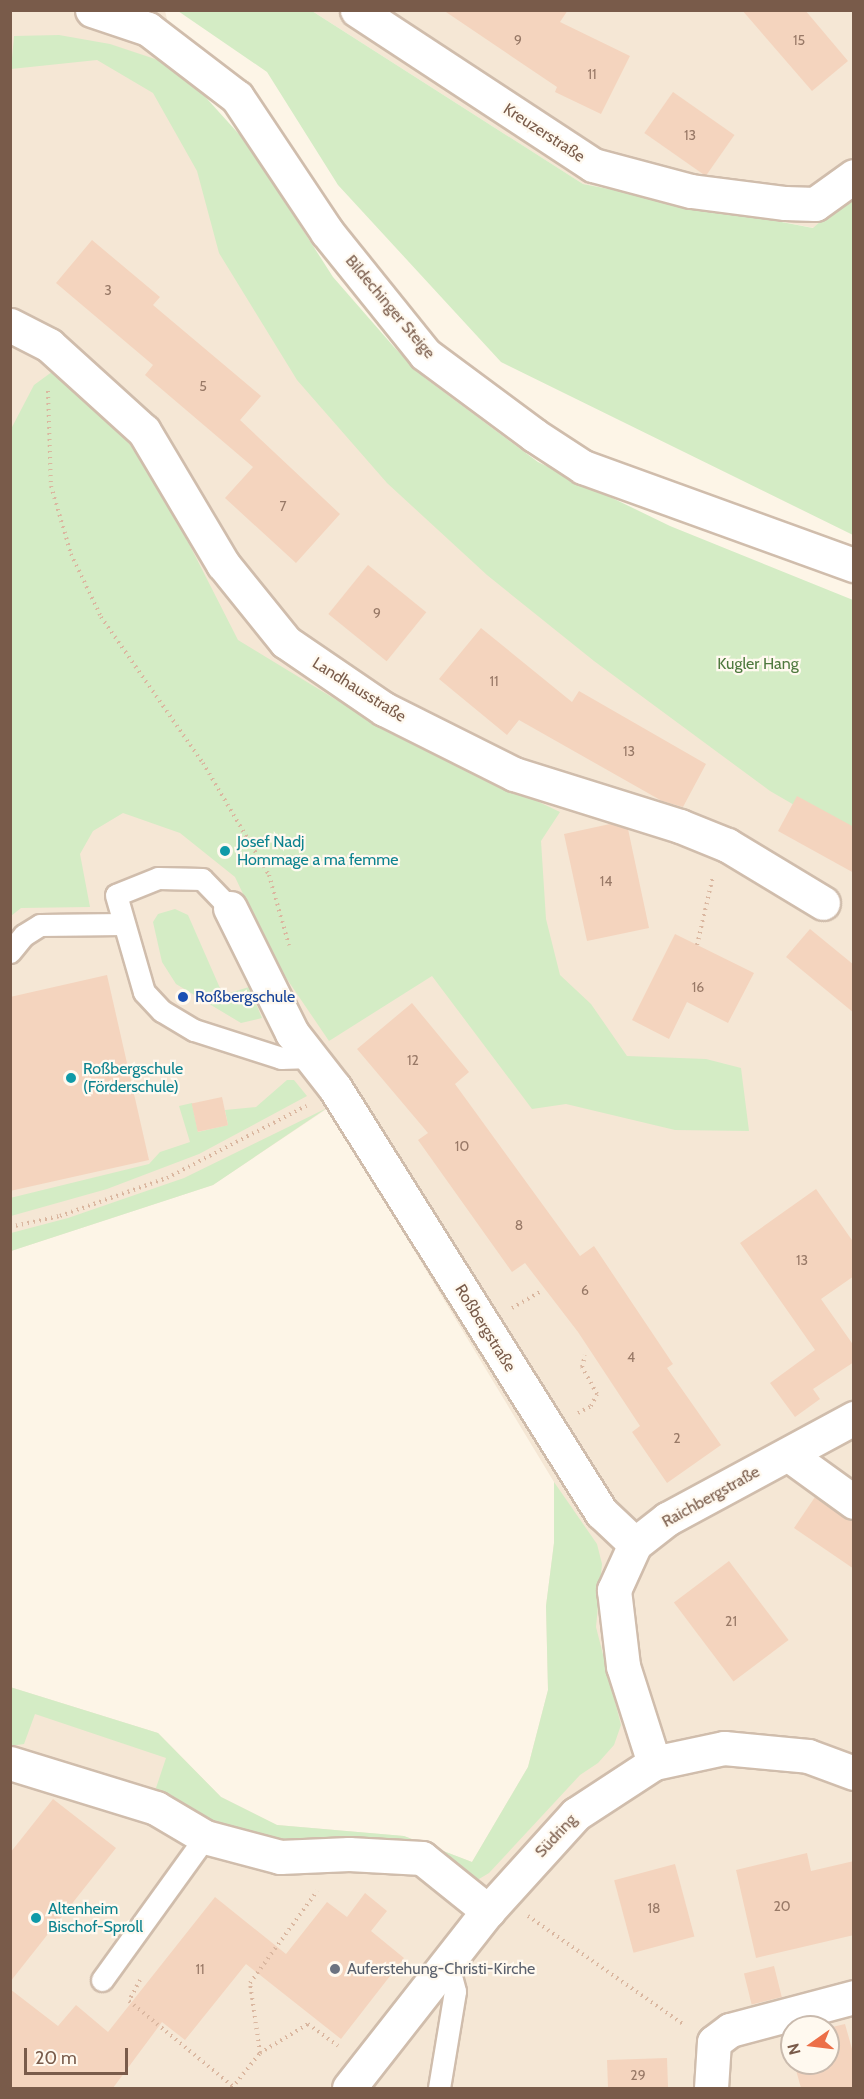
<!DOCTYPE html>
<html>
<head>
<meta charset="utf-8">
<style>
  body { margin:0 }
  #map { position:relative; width:864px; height:2099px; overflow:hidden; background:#fdf5e7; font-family:Cabin,sans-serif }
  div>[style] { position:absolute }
  .residential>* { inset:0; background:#f5e7d5 }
  .green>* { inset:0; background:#d4ecc5 }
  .building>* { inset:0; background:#f4d4be; transform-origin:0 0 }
  .path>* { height:4px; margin-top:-2px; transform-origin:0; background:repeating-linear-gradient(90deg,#dab7a0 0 1.5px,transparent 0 6px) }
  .roads { filter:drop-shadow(2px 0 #d0bdac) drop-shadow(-2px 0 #d0bdac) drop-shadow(0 2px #d0bdac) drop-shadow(0 -2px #d0bdac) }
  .lane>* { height:21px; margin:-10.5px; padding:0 10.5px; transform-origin:10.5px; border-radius:10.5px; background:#fff }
  .street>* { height:33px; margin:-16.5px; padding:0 16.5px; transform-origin:16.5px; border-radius:16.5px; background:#fff }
  .secondary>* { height:33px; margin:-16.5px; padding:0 16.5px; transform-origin:16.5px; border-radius:16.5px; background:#fff }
  .dots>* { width:16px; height:16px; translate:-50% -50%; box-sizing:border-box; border:3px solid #fff9ef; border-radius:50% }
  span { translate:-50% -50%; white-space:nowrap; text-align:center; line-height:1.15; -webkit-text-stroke:4.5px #fff9ef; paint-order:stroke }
  .number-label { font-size:14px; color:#987967 }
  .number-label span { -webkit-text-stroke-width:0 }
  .street-label { font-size:16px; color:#795b4a }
  .park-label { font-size:16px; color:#4e793e }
  .culture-label { font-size:16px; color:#0d838f }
  .left { translate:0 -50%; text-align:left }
  .transit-label { font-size:16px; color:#164399 }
  .worship-label { font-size:16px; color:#5b616d }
  .frame { position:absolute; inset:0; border:12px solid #795b4a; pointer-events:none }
  .north { position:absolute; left:780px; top:2015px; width:60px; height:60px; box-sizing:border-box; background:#fff9ef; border:2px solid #c9baad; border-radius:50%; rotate:256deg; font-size:16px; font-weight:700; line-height:24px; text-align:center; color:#795b4a }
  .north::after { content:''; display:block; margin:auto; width:21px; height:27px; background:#ec6f48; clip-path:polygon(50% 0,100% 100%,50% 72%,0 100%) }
  .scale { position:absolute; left:24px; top:2048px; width:104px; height:27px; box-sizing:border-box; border:3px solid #795b4a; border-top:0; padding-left:8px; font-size:18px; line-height:21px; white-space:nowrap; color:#795b4a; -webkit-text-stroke:4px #fff9ef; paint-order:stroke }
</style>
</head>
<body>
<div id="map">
  <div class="residential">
    <div style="clip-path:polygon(evenodd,11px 11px,165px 11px,182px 80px,247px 224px,853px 776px,853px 2088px,11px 2088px,10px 1687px,158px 1733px,221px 1797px,277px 1825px,404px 1836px,472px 1862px,528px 1767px,548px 1690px,546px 1606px,554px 1543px,554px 1482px,328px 1108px,213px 1185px,11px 1251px,11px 11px,792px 2027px,828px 2027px,828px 2063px,792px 2063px,792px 2027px)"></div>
    <div style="clip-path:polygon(312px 11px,853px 11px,853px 193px,814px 228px,583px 184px)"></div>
  </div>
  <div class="green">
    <div style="clip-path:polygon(178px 11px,312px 11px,583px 184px,813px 228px,853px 193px,853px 535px,501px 362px,338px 185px,267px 72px)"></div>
    <div style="clip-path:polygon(59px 35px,110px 44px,158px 60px,190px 80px,247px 143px,333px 277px,394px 347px,425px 378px,538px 462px,670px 526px,853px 600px,853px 839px,770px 791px,594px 661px,487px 575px,387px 483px,297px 380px,219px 253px,197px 171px,153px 93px,97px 60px,11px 69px,14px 36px)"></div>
    <div style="clip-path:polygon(60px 366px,89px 392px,155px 477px,238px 640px,376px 724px,560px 812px,541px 841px,546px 919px,560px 975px,591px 1004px,627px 1056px,706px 1059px,741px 1068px,749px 1131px,675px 1130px,566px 1104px,532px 1109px,432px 976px,329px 1041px,276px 963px,235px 877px,180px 833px,123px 813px,93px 831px,80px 854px,90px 907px,21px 908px,11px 916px,11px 429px,34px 385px)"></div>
    <div style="clip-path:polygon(175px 909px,188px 915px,223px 995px,249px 987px,262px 1018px,241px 1023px,176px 984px,162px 962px,153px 922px,158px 914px)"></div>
    <div style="clip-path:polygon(287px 1080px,294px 1080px,307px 1096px,199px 1154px,107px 1189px,11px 1216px,10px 1198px,149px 1164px,160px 1152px,190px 1142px,179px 1106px,192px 1103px,198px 1132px,228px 1125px,225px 1110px,256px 1107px)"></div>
    <div style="clip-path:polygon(327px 1108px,213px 1185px,11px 1251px,11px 1233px,68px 1218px,184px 1178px)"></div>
    <div style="clip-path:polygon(554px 1482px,597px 1544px,602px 1564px,596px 1627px,621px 1725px,614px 1745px,598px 1763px,580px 1775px,489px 1873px,479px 1879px,310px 1848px,222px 1826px,160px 1794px,156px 1788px,166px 1758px,35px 1714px,24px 1744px,11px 1746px,10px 1687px,158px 1733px,221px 1797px,277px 1825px,404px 1836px,472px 1862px,528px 1767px,548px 1690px,546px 1606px,554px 1543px)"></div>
  </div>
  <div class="building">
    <div style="clip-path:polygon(443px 10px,568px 10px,560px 22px,630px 56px,601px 114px,555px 92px,557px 87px)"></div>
    <div style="clip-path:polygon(742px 10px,805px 10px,848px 61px,812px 91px)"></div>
    <div style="left:673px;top:92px;width:75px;height:50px;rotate:35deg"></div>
    <div style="clip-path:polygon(92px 240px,160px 297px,153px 305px,261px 396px,240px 420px,340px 514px,296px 563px,225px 498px,253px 467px,145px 375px,153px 365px,56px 283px)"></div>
    <div style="left:368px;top:565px;width:75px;height:63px;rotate:39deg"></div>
    <div style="clip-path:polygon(481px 628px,572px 702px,579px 691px,706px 764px,683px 807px,662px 801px,519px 720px,507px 735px,439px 679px)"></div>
    <div style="clip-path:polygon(797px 796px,854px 827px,854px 873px,778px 831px)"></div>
    <div style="clip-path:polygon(610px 824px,628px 829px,649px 928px,587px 941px,564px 834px)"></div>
    <div style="clip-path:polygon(810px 929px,854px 965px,854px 1013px,786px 957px)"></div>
    <div style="clip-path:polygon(675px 934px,754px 973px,728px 1023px,687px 1002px,669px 1039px,632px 1020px)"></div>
    <div style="clip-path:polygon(107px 975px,149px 1160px,10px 1191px,10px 997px)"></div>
    <div style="clip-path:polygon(412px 1003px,469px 1072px,455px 1084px,580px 1256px,594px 1246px,673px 1364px,667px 1368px,721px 1445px,667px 1483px,632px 1432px,640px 1426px,578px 1332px,525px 1263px,512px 1272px,418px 1140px,428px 1133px,357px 1049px)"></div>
    <div style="left:222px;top:1097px;width:29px;height:31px;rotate:78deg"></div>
    <div style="clip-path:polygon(816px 1189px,854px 1243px,854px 1276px,821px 1299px,854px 1346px,854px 1362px,813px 1389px,820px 1399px,795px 1417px,770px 1383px,815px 1350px,740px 1243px)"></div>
    <div style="clip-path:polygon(815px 1497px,854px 1521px,854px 1569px,794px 1528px)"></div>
    <div style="left:729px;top:1561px;width:99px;height:69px;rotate:53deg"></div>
    <div style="clip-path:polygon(53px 1799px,116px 1848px,10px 1982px,10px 1853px)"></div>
    <div style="clip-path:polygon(807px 1853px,811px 1871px,854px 1861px,854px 1935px,756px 1958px,736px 1870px)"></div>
    <div style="left:675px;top:1864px;width:75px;height:63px;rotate:75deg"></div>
    <div style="clip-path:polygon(365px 1893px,387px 1911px,371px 1931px,404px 1958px,341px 2039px,246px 1964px,185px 2040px,162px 2022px,113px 2088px,11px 2088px,10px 1989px,58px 2026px,76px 2005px,108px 2032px,215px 1897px,286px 1954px,327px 1902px,347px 1917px)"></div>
    <div style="left:774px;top:1966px;width:32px;height:31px;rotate:76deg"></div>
    <div style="clip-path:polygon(845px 2024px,854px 2056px,854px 2088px,801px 2088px,794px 2063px,828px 2063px,828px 2028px)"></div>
    <div style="left:667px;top:2058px;width:30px;height:60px;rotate:88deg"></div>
  </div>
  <div class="path">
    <div style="left:48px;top:391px;width:95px;rotate:88.2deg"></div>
    <div style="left:51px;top:486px;width:71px;rotate:73.6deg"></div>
    <div style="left:71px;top:554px;width:70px;rotate:64.5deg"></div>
    <div style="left:101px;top:617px;width:178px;rotate:55.1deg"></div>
    <div style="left:203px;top:763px;width:130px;rotate:59.5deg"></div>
    <div style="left:269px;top:875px;width:73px;rotate:74.1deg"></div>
    <div style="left:697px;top:945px;width:71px;rotate:-76.9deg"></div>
    <div style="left:10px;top:1227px;width:51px;rotate:-12.4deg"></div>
    <div style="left:60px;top:1216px;width:114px;rotate:-19.6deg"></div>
    <div style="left:167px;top:1178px;width:157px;rotate:-27.4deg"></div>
    <div style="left:512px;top:1308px;width:34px;rotate:-30deg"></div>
    <div style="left:578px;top:1413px;width:15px;rotate:-28deg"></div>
    <div style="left:591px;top:1406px;width:13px;rotate:-63deg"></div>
    <div style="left:597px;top:1394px;width:31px;rotate:-119deg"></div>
    <div style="left:582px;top:1367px;width:12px;rotate:-76deg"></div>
    <div style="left:528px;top:1916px;width:190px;rotate:34.9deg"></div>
    <div style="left:140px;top:1980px;width:24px;rotate:118deg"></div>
    <div style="left:129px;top:2001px;width:137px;rotate:39.4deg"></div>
    <div style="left:260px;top:2053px;width:56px;rotate:-31.1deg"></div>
    <div style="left:308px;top:2024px;width:37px;rotate:36deg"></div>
    <div style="left:232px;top:2088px;width:45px;rotate:-51.3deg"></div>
    <div style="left:260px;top:2053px;width:71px;rotate:-98.1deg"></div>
    <div style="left:250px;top:1983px;width:114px;rotate:-53.9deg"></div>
  </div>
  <div class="roads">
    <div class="lane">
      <div style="left:230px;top:908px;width:40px;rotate:-134deg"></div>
      <div style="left:202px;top:879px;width:44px;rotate:-178.7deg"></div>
      <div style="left:158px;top:878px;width:45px;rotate:158deg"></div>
      <div style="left:116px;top:895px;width:101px;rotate:73.9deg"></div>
      <div style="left:144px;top:992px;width:26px;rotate:47deg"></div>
      <div style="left:162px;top:1011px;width:37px;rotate:31deg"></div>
      <div style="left:194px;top:1030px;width:91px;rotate:17.8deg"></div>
      <div style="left:281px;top:1058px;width:30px;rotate:-2deg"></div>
      <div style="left:10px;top:952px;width:22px;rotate:-51deg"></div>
      <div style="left:24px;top:935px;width:19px;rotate:-32deg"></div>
      <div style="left:40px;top:925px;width:83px;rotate:-0.7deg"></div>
      <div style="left:102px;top:1980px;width:176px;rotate:-54.2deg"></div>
      <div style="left:439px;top:2088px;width:98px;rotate:-80.6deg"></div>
      <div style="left:455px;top:1991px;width:30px;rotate:-105deg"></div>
    </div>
    <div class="street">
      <div style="left:357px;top:10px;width:282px;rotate:33.3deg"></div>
      <div style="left:593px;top:165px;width:101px;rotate:14.9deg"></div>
      <div style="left:691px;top:191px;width:95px;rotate:7.3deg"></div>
      <div style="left:785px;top:203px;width:30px;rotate:2deg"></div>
      <div style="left:815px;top:204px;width:48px;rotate:-35.7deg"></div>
      <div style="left:10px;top:325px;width:44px;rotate:27.1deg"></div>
      <div style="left:49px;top:345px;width:128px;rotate:42.2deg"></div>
      <div style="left:144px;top:431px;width:155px;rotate:59.3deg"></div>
      <div style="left:223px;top:564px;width:100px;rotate:51.1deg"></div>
      <div style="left:286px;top:642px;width:119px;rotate:34.4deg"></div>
      <div style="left:384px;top:709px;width:145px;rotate:26.6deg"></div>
      <div style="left:514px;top:774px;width:174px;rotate:17.4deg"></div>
      <div style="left:680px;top:826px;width:51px;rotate:22deg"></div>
      <div style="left:727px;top:845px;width:112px;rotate:31.1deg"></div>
      <div style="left:230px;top:908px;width:140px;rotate:63.6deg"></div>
      <div style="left:292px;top:1033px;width:70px;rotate:52deg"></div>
      <div style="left:335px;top:1088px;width:501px;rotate:57.9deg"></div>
      <div style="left:601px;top:1512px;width:47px;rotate:43.3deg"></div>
      <div style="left:635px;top:1544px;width:51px;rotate:114.5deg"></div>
      <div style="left:614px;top:1590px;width:77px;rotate:83.2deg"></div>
      <div style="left:623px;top:1666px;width:102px;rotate:72.3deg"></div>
      <div style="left:789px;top:1455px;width:80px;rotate:35.9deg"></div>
      <div style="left:635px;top:1544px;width:41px;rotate:-38deg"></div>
      <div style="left:667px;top:1519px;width:213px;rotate:-28.4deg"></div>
      <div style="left:10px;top:1763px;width:153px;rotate:17.1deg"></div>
      <div style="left:156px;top:1808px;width:57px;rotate:30.6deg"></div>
      <div style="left:205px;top:1837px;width:78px;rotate:14.9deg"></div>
      <div style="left:280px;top:1857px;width:69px;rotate:-2.5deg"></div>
      <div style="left:349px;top:1854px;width:73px;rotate:3.1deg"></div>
      <div style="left:422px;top:1858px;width:85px;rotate:38.8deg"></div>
      <div style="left:349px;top:2088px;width:225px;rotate:-51.9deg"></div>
      <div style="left:488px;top:1911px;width:131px;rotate:-47.8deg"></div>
      <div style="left:576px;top:1814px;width:93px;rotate:-33.2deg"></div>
      <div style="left:654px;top:1763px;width:72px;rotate:-12.1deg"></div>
      <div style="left:724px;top:1748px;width:84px;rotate:5.4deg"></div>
      <div style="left:808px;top:1756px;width:49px;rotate:20.3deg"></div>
      <div style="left:711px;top:2088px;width:46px;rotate:-86.3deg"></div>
      <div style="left:714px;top:2042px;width:20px;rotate:-37deg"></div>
      <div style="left:730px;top:2030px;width:128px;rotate:-14.9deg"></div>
    </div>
    <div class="secondary">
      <div style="left:92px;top:10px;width:59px;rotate:18.7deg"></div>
      <div style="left:148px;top:29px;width:112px;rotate:37.4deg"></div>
      <div style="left:237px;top:97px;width:162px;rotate:56.3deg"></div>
      <div style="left:327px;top:232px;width:156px;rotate:51.2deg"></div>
      <div style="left:425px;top:354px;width:136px;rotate:36.6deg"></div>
      <div style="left:534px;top:435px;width:59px;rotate:33.1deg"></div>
      <div style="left:583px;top:467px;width:288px;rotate:19.9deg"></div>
    </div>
  </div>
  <div class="dots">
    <div style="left:225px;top:851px;background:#0f9aa8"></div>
    <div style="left:183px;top:997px;background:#1a4fb4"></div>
    <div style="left:71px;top:1078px;background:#0f9aa8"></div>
    <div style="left:36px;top:1918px;background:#0f9aa8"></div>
    <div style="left:335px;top:1969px;background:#6b7280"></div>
  </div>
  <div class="number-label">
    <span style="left:518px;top:40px">9</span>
    <span style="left:799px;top:40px">15</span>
    <span style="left:592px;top:74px">11</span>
    <span style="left:690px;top:135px">13</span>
    <span style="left:108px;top:290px">3</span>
    <span style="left:203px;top:386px">5</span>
    <span style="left:283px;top:506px">7</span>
    <span style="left:377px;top:613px">9</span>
    <span style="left:494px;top:681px">11</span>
    <span style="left:629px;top:751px">13</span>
    <span style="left:606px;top:881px">14</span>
    <span style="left:698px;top:987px">16</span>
    <span style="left:413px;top:1060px">12</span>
    <span style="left:462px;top:1146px">10</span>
    <span style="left:519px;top:1225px">8</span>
    <span style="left:802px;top:1260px">13</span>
    <span style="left:585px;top:1290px">6</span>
    <span style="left:631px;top:1357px">4</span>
    <span style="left:677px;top:1438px">2</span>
    <span style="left:731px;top:1621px">21</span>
    <span style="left:782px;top:1906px">20</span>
    <span style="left:654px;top:1908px">18</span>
    <span style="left:200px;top:1969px">11</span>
    <span style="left:638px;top:2075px">29</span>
  </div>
  <div class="street-label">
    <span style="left:544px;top:133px;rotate:33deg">Kreuzerstraße</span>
    <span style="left:390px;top:307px;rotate:50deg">Bildechinger Steige</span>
    <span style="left:359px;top:690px;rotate:32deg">Landhausstraße</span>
    <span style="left:485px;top:1328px;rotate:58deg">Roßbergstraße</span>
    <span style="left:711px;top:1497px;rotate:-29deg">Raichbergstraße</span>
    <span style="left:556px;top:1836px;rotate:-47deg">Südring</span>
  </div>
  <div class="park-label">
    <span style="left:758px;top:664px">Kugler Hang</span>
  </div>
  <div class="culture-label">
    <span class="left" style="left:237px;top:851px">Josef Nadj<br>Hommage a ma femme</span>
    <span class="left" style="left:83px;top:1078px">Roßbergschule<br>(Förderschule)</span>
    <span class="left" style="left:48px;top:1918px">Altenheim<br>Bischof-Sproll</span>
  </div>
  <div class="transit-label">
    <span class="left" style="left:195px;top:997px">Roßbergschule</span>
  </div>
  <div class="worship-label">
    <span class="left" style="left:347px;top:1969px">Auferstehung-Christi-Kirche</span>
  </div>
  <div class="frame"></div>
  <div class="north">N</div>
  <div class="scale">20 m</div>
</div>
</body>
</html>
